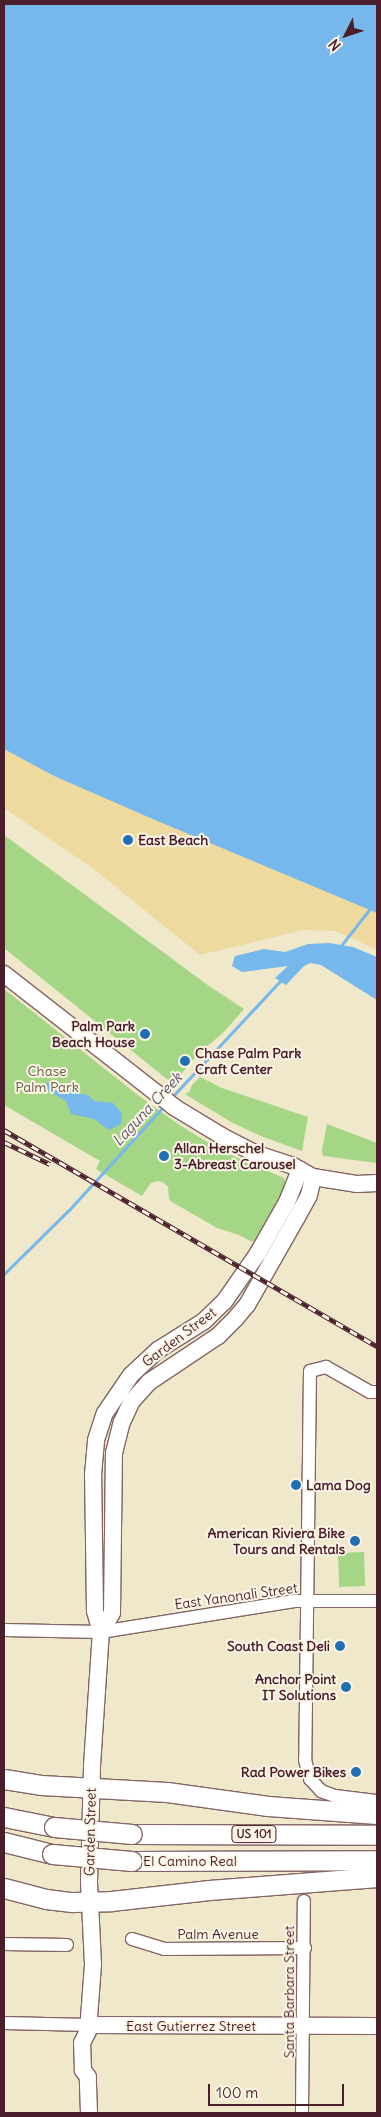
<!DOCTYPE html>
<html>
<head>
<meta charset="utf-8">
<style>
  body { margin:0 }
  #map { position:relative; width:381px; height:2117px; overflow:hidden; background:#efe8cb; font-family:Delius,sans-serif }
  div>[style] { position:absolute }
  .green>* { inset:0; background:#a4d686; transform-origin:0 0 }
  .sand>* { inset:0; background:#eeda9e }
  .water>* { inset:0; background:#76b8eb }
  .stream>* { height:2.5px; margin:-1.25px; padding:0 1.25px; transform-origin:1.25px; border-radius:1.25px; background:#76b8eb }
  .roads { filter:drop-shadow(1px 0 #846563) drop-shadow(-1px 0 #846563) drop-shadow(0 1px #846563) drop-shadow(0 -1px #846563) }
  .minor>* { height:12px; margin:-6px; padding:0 6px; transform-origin:6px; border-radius:6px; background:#fff }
  .major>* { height:16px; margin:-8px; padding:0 8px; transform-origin:8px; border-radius:8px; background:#fff }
  .highway>* { height:19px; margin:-9.5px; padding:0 9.5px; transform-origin:9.5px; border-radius:9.5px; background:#fff }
  .rail>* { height:4.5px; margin-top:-2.25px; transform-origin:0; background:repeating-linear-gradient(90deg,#fcf5e5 0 8px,#4a1f2b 0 16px); box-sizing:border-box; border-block:1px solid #4a1f2b }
  .bridges { filter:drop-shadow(1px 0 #846563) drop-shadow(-1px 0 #846563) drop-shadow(0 1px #846563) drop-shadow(0 -1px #846563) }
  .highway-bridge>* { height:19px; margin:-9.5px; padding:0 9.5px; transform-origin:9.5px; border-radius:9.5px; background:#fff }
  .dots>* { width:14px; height:14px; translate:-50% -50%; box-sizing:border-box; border:2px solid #fcf5e5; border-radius:50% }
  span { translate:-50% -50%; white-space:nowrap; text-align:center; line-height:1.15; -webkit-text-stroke:4px #fcf5e5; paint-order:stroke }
  .shield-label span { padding:1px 4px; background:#fcf5e5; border:1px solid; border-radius:4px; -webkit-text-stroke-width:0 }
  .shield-label { font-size:12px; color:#4a1f2b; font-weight:700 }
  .poi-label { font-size:14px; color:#4a1f2b; font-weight:700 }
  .left { translate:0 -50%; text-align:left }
  .right { translate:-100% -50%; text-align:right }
  .park-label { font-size:14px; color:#655646 }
  .street-label { font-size:14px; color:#4a1f2b }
  .water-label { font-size:15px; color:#59556e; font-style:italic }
  .frame { position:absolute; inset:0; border:5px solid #4a1f2b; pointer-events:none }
  .north { position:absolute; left:321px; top:10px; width:50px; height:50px; -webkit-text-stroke:4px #fcf5e5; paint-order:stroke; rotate:229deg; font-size:14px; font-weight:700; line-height:20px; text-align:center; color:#4a1f2b }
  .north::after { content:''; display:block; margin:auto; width:18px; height:22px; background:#4a1f2b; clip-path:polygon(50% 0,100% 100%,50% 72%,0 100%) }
  .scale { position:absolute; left:208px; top:2084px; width:136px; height:22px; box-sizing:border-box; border:2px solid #4a1f2b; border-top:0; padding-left:6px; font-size:15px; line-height:18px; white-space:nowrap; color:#4a1f2b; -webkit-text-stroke:4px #fcf5e5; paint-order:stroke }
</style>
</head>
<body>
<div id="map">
  <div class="green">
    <div style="clip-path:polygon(4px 835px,209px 986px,244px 1009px,224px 1032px,198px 1054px,173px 1084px,4px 948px)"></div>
    <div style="clip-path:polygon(4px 989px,139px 1096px,178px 1124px,220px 1150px,284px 1178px,287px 1187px,258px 1238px,252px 1242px,239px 1235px,217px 1228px,172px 1202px,169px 1199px,168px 1187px,163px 1182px,158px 1181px,151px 1183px,142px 1196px,96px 1169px,100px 1161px,4px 1105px)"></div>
    <div style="clip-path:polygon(200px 1077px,222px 1088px,308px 1117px,302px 1151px,261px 1136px,231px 1122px,185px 1094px,189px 1092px,192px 1085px)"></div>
    <div style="clip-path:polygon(327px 1124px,377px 1143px,377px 1163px,323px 1156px,322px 1150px)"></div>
    <div style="left:364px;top:1552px;width:34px;height:26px;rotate:88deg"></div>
  </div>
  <div class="sand">
    <div style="clip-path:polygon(4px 749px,54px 776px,377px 913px,377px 950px,336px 931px,304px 930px,200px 955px,91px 867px,4px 808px)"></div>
  </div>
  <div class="water">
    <div style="clip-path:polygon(4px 4px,377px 4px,377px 913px,155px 820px,54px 776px,4px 749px)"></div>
    <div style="clip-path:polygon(329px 943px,353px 947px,377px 957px,377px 1000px,321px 965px,310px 963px,304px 966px,286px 985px,275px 978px,288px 966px,242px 972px,232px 966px,235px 956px,264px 949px,285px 952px,308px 944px)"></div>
    <div style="clip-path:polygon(47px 1082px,67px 1084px,76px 1093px,88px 1095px,94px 1101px,113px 1103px,122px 1113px,121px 1124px,109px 1130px,94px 1119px,71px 1114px,66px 1101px,45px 1089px)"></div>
  </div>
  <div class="stream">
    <div style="left:340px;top:947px;width:47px;rotate:-51.9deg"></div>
    <div style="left:172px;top:1097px;width:161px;rotate:-47deg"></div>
    <div style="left:4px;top:1274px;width:91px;rotate:-44.6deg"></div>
    <div style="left:69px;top:1210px;width:139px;rotate:-47.6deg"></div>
  </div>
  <div class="roads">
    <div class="minor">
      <div style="left:377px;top:1392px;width:7px;rotate:180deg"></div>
      <div style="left:370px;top:1392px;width:51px;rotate:-150.4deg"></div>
      <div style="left:326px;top:1367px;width:16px;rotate:166deg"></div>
      <div style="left:310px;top:1371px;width:389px;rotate:90.7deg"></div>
      <div style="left:305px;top:1760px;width:20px;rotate:75deg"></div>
      <div style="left:310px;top:1779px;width:16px;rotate:47deg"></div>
      <div style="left:321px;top:1791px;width:15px;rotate:20deg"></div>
      <div style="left:335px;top:1796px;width:42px;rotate:6.8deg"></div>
      <div style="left:4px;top:1630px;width:97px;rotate:1.2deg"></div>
      <div style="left:101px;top:1632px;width:196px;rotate:-9.1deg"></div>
      <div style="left:295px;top:1601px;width:82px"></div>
      <div style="left:132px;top:1939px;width:34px;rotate:17deg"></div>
      <div style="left:164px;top:1949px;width:141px;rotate:-0.4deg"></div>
      <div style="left:4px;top:1944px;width:63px;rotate:0.9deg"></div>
      <div style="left:4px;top:2023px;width:85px;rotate:1.3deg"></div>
      <div style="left:302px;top:2113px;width:212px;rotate:-89.5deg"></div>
    </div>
    <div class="major">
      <div style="left:4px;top:974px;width:216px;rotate:38deg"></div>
      <div style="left:174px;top:1107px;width:60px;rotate:31.3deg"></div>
      <div style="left:225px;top:1138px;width:33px;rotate:27deg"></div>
      <div style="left:254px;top:1153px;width:41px;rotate:18.4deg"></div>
      <div style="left:293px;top:1166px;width:23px;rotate:29deg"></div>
      <div style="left:313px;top:1177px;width:45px;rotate:9deg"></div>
      <div style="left:357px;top:1184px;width:20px;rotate:-3deg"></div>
      <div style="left:101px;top:1632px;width:22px;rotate:-60deg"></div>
      <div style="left:112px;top:1613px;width:160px;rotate:-89.3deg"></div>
      <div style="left:114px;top:1453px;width:32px;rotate:-76deg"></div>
      <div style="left:122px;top:1422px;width:23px;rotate:-65deg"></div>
      <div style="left:132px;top:1401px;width:25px;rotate:-48deg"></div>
      <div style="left:149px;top:1382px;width:83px;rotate:-33.7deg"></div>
      <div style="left:218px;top:1336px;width:25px;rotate:-45deg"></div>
      <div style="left:236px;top:1318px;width:17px;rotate:-50deg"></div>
      <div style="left:247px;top:1305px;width:101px;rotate:-60.4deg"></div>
      <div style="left:297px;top:1217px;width:25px;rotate:-61deg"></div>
      <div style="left:309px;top:1195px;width:18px;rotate:-77deg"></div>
      <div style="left:89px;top:2025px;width:288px;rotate:0.2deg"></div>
      <div style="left:89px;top:2113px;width:36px;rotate:-92deg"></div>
      <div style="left:88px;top:2077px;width:9px;rotate:-126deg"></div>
      <div style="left:83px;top:2070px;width:27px;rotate:-92deg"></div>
      <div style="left:82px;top:2043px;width:13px;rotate:-63deg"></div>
      <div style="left:88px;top:2031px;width:67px;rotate:-85.7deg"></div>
      <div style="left:93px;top:1964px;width:82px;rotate:-92.8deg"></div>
      <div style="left:89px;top:1882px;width:116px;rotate:-88.5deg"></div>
      <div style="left:92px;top:1766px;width:134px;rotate:-86.2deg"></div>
      <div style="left:101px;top:1632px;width:22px;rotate:-106deg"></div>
      <div style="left:95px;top:1611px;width:136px;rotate:-90.8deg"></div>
      <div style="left:93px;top:1475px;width:35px;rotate:-85deg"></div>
      <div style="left:96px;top:1440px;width:28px;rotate:-72deg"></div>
      <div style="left:105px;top:1413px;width:46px;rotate:-55.6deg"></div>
      <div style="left:131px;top:1375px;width:37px;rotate:-43deg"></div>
      <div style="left:158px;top:1350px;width:54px;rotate:-32.2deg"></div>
      <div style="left:204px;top:1321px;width:28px;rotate:-44deg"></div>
      <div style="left:224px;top:1302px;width:60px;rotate:-55.2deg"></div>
      <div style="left:258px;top:1253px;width:59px;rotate:-60.4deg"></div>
      <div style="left:287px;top:1202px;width:35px;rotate:-68deg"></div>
    </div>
    <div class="highway">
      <div style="left:4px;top:1779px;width:37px;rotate:9deg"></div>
      <div style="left:41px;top:1785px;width:126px;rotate:3.2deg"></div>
      <div style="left:167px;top:1792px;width:102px;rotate:7.9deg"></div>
      <div style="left:268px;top:1806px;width:109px;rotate:4.2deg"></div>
      <div style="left:4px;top:1817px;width:51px;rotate:11.3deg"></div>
      <div style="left:132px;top:1834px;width:245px;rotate:0.2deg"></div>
      <div style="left:4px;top:1842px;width:49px;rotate:14deg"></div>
      <div style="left:132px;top:1861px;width:245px;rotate:-0.2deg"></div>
      <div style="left:4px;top:1888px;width:43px;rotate:14.7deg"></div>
      <div style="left:46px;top:1899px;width:26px;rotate:7deg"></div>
      <div style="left:72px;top:1902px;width:39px;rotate:-1deg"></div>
      <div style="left:111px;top:1901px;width:99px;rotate:-6.4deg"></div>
      <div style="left:209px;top:1890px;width:169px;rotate:-4.4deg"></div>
    </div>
  </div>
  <div class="rail">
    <div style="left:4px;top:1130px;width:431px;rotate:30.1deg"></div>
    <div style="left:4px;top:1142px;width:51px;rotate:25.6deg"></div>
  </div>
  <div class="bridges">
    <div class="highway-bridge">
      <div style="left:54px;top:1827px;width:78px;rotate:5.1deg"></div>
      <div style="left:52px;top:1854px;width:80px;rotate:5deg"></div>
    </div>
  </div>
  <div class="dots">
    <div style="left:128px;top:840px;background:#1f6fb2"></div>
    <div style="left:145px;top:1034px;background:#1f6fb2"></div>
    <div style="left:185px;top:1061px;background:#1f6fb2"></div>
    <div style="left:164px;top:1156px;background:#1f6fb2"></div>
    <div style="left:296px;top:1485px;background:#1f6fb2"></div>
    <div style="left:355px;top:1541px;background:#1f6fb2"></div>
    <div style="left:340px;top:1646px;background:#1f6fb2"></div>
    <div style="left:346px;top:1687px;background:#1f6fb2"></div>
    <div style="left:356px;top:1772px;background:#1f6fb2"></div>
  </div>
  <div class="shield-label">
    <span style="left:254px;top:1834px">US 101</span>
  </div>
  <div class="poi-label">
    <span class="left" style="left:138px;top:840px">East Beach</span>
    <span class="right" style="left:135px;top:1034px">Palm Park<br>Beach House</span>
    <span class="left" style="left:195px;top:1061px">Chase Palm Park<br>Craft Center</span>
    <span class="left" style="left:174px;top:1156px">Allan Herschel<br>3-Abreast Carousel</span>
    <span class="left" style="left:306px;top:1485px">Lama Dog</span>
    <span class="right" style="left:345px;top:1541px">American Riviera Bike<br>Tours and Rentals</span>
    <span class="right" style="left:330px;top:1646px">South Coast Deli</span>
    <span class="right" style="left:336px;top:1687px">Anchor Point<br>IT Solutions</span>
    <span class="right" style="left:346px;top:1772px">Rad Power Bikes</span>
  </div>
  <div class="park-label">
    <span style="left:47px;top:1079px">Chase<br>Palm Park</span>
  </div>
  <div class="street-label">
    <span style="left:179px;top:1337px;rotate:-37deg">Garden Street</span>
    <span style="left:236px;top:1596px;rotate:-8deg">East Yanonali Street</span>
    <span style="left:90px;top:1832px;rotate:-89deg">Garden Street</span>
    <span style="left:190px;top:1861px">El Camino Real</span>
    <span style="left:218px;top:1934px">Palm Avenue</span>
    <span style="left:289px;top:1992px;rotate:-90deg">Santa Barbara Street</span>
    <span style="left:191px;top:2026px">East Gutierrez Street</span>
  </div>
  <div class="water-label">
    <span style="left:147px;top:1109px;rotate:-47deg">Laguna Creek</span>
  </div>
  <div class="frame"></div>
  <div class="north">N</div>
  <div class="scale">100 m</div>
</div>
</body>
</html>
